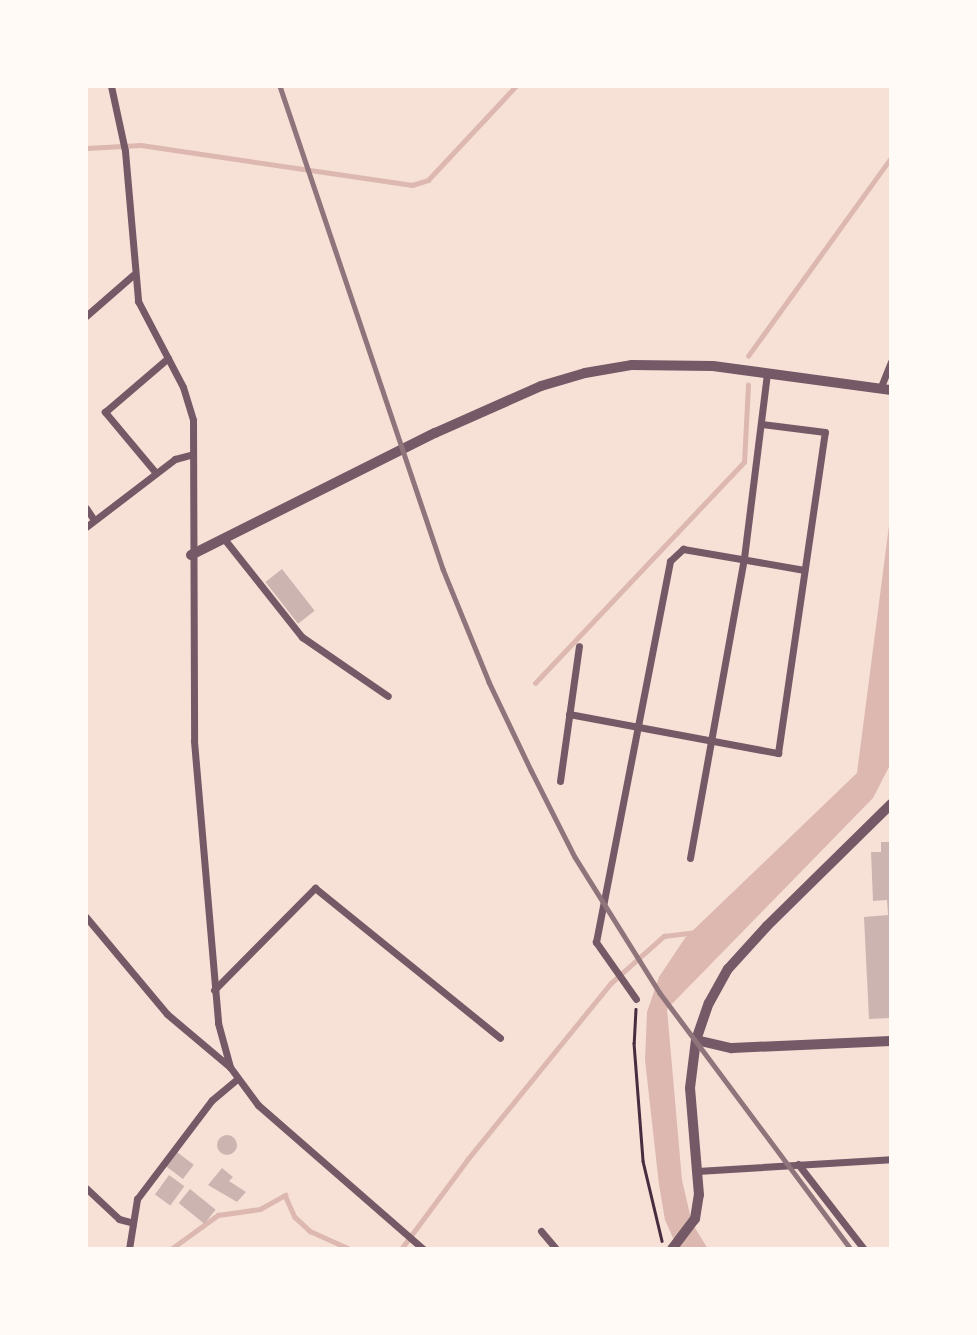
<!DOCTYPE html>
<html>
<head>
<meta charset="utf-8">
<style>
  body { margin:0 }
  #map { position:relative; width:977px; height:1335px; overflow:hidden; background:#f7e1d7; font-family:"Archivo Narrow",sans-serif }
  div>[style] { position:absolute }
  .water>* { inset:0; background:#dcb8b0 }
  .stream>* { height:4.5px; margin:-2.25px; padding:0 2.25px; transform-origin:2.25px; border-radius:2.25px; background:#dcb8b0 }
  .building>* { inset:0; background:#ccb4b1; transform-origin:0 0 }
  .round { border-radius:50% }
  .path>* { height:2.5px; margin:-1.25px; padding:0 1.25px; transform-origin:1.25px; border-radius:1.25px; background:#4a2c40 }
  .minor>* { height:7px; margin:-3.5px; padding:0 3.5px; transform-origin:3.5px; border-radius:3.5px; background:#755966 }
  .tertiary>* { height:10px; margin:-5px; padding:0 5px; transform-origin:5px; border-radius:5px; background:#755966 }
  .rail>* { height:4.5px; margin:-2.25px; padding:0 2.25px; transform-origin:2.25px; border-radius:2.25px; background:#8f747c }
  span { translate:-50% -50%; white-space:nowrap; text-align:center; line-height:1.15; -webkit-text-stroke:7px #fffaf5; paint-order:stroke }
  .frame { position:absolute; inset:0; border:88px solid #fffaf5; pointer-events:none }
</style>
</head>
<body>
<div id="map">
  <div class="water">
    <div style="clip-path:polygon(891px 510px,889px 767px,873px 798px,667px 1009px,682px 1180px,692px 1223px,708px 1249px,678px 1249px,665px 1220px,659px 1185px,645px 1060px,647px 1012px,659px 977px,685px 938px,857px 773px)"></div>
  </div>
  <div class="stream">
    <div style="left:86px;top:148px;width:55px;rotate:-3.1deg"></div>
    <div style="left:141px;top:145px;width:274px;rotate:8.4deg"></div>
    <div style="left:412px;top:185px;width:17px;rotate:-17deg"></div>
    <div style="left:428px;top:180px;width:129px;rotate:-46.9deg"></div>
    <div style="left:748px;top:356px;width:244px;rotate:-54.2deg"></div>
    <div style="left:535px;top:683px;width:304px;rotate:-46.6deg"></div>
    <div style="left:744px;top:462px;width:77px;rotate:-87deg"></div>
    <div style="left:171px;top:1249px;width:58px;rotate:-35.9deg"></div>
    <div style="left:218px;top:1215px;width:42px;rotate:-8.1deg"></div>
    <div style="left:260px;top:1209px;width:29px;rotate:-29deg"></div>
    <div style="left:285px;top:1195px;width:24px;rotate:66deg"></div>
    <div style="left:295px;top:1217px;width:21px;rotate:43deg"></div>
    <div style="left:310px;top:1231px;width:44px;rotate:24.2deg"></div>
    <div style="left:401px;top:1249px;width:111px;rotate:-53.4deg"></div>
    <div style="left:467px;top:1160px;width:228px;rotate:-50.9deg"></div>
    <div style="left:611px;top:983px;width:71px;rotate:-41.6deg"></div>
    <div style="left:664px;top:936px;width:33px;rotate:-7deg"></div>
  </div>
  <div class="building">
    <div style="left:282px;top:569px;width:53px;height:21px;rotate:52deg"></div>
    <div style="clip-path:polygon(881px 842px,891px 842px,891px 1018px,869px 1019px,864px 917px,888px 915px,887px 900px,873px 901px,871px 852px,881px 852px)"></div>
    <div class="round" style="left:217px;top:1135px;width:20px;height:20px"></div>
    <div style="left:177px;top:1152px;width:21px;height:18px;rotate:37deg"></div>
    <div style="clip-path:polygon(222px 1168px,233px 1177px,229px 1181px,246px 1192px,237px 1202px,208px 1185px)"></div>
    <div style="left:169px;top:1175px;width:19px;height:24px;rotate:36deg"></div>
    <div style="left:190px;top:1189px;width:33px;height:18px;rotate:39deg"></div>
  </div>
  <div class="path">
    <div style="left:636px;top:1009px;width:34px;rotate:93deg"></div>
    <div style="left:634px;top:1043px;width:118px;rotate:85.6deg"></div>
    <div style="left:643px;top:1161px;width:82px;rotate:76.6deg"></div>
  </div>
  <div class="minor">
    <div style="left:111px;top:86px;width:66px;rotate:77.8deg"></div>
    <div style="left:125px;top:151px;width:151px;rotate:85deg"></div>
    <div style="left:138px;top:301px;width:97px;rotate:62.4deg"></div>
    <div style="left:183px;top:387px;width:34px;rotate:73deg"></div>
    <div style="left:193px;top:420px;width:321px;rotate:89.8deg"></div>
    <div style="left:194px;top:741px;width:283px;rotate:85.1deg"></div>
    <div style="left:218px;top:1023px;width:46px;rotate:74.7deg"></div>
    <div style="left:230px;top:1067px;width:47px;rotate:53.6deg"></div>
    <div style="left:258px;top:1105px;width:219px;rotate:41.1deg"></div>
    <div style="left:86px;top:316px;width:62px;rotate:-41.1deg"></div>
    <div style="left:880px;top:389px;width:29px;rotate:-68deg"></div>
    <div style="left:156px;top:473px;width:80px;rotate:-129.9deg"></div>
    <div style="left:105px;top:412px;width:83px;rotate:-40.6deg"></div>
    <div style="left:86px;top:508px;width:14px;rotate:56deg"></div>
    <div style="left:86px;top:527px;width:112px;rotate:-37.4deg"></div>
    <div style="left:175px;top:459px;width:16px;rotate:-15deg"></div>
    <div style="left:225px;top:540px;width:124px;rotate:51.6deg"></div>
    <div style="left:302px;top:637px;width:104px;rotate:34.5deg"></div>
    <div style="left:569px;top:714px;width:213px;rotate:10.6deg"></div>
    <div style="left:778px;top:753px;width:324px;rotate:-81.7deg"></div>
    <div style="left:825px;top:432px;width:64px;rotate:-172.9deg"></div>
    <div style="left:560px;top:781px;width:136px;rotate:-82deg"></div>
    <div style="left:690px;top:858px;width:305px;rotate:-79.8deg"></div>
    <div style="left:744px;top:558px;width:186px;rotate:-82.9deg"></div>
    <div style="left:86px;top:917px;width:126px;rotate:50.1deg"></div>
    <div style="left:167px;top:1014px;width:82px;rotate:40.1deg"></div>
    <div style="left:214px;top:990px;width:144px;rotate:-45.3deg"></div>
    <div style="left:315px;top:888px;width:238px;rotate:39deg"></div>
    <div style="left:636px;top:999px;width:70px;rotate:-125.1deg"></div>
    <div style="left:596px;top:942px;width:388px;rotate:-79deg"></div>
    <div style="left:670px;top:561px;width:18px;rotate:-43deg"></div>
    <div style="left:683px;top:549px;width:123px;rotate:9.8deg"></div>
    <div style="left:798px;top:1164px;width:108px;rotate:52.2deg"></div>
    <div style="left:697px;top:1171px;width:194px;rotate:-3.5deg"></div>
    <div style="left:86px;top:1188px;width:45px;rotate:43.2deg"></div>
    <div style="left:119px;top:1219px;width:11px;rotate:15deg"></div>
    <div style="left:541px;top:1231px;width:23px;rotate:50deg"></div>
    <div style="left:129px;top:1249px;width:51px;rotate:-80.9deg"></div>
    <div style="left:137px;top:1199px;width:124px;rotate:-52.9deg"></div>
    <div style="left:212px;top:1100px;width:31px;rotate:-40deg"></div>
  </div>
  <div class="tertiary">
    <div style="left:191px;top:555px;width:273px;rotate:-26.6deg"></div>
    <div style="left:435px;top:433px;width:116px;rotate:-23.9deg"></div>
    <div style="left:541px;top:386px;width:46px;rotate:-16.5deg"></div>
    <div style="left:585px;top:373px;width:48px;rotate:-9.7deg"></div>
    <div style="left:632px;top:365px;width:81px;rotate:0.7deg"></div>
    <div style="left:713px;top:366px;width:180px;rotate:7.7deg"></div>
    <div style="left:696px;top:1040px;width:37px;rotate:13deg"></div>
    <div style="left:732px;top:1048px;width:159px;rotate:-2.5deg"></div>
    <div style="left:672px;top:1249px;width:38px;rotate:-53deg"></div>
    <div style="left:695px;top:1219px;width:24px;rotate:-81deg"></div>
    <div style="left:699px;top:1195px;width:107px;rotate:-94.8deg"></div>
    <div style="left:690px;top:1088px;width:48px;rotate:-82.9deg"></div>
    <div style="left:696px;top:1040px;width:39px;rotate:-71deg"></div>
    <div style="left:709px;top:1003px;width:39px;rotate:-61deg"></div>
    <div style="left:728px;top:969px;width:58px;rotate:-47.8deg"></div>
    <div style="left:767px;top:926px;width:174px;rotate:-44.5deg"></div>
  </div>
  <div class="rail">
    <div style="left:280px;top:86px;width:510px;rotate:71.35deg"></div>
    <div style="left:443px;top:569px;width:122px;rotate:67.8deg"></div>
    <div style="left:489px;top:682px;width:98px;rotate:64.5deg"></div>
    <div style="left:531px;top:770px;width:97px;rotate:63.2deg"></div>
    <div style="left:575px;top:857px;width:160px;rotate:58deg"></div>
    <div style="left:660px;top:993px;width:319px;rotate:53.3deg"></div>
  </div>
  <div class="frame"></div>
</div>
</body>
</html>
